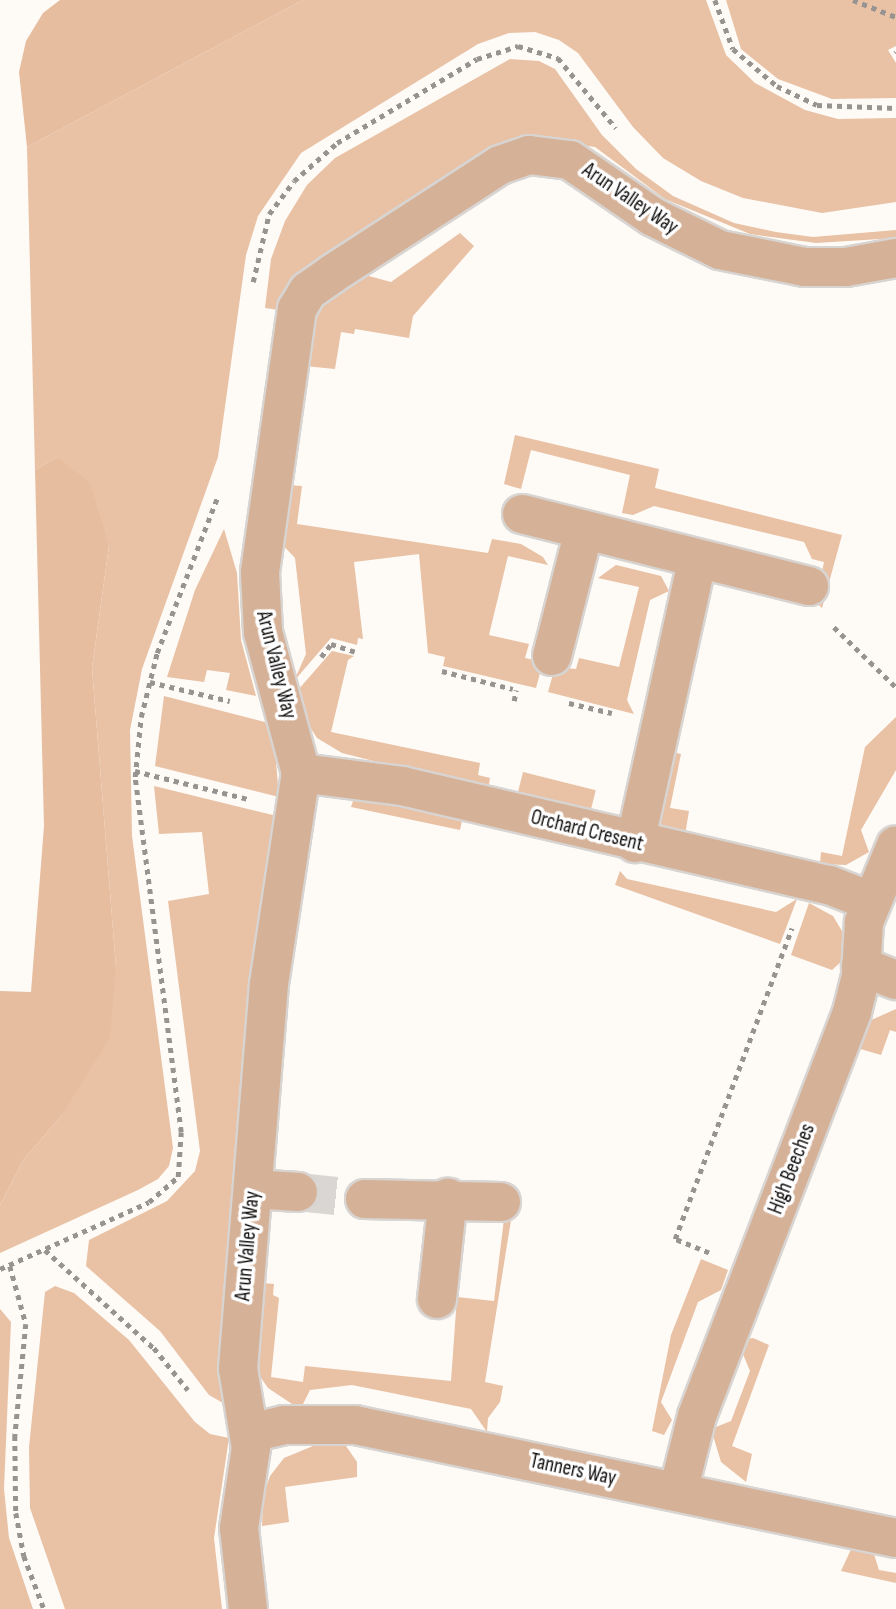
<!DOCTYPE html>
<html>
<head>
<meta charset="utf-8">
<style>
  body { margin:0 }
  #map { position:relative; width:896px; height:1609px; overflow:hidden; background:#fefaf6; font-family:"Sofia Sans Condensed",sans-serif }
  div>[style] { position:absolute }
  .green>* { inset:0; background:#e9c1a4; transform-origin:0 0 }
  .forest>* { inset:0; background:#e6bd9f }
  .minor-tunnel>* { height:38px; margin-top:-19px; transform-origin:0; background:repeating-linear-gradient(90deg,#dad6d3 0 38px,transparent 0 57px) }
  .path>* { height:4.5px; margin-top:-2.25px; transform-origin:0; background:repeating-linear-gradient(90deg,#969390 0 5px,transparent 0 10px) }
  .roads { filter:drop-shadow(2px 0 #d8d4d1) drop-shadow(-2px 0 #d8d4d1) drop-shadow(0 2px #d8d4d1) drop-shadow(0 -2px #d8d4d1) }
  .minor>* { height:38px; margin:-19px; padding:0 19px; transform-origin:19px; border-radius:19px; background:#d5b197 }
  span { translate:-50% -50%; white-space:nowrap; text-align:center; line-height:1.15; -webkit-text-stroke:7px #fff; paint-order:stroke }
  .street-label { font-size:21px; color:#0f0d0c }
</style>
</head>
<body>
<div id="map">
  <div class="green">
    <div style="clip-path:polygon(303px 0,706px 0,726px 55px,755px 83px,805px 110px,838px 119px,896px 118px,896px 202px,822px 213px,743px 198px,701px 181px,663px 158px,633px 127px,578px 53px,559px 40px,535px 32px,509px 33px,478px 44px,301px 153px,258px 216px,246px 255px,218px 457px,142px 669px,130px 730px,132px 836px,173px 1148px,169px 1166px,158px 1179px,138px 1190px,0 1253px,0 1205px,24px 1159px,62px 1115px,116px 967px,92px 668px,109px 546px,57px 457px,35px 470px,27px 147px)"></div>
    <div style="clip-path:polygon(726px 0,896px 0,896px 46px,888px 50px,896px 63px,896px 98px,832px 99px,778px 79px,741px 49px)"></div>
    <div style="clip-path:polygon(510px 59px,539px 61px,555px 69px,602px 135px,636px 169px,673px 196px,734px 223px,776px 232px,813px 237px,896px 230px,896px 238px,816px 243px,750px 234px,665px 199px,595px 147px,533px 138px,483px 151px,319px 261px,279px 310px,265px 308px,271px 259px,285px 221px,307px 185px,335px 158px)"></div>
    <div style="clip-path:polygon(460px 233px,474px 246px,413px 316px,409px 338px,355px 329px,354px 334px,341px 332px,335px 369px,305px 366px,312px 324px,326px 302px,365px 275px,391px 282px)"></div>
    <div style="clip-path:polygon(515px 435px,659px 469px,655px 488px,842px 535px,822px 608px,816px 602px,824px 562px,812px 559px,804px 542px,654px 506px,633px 515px,622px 513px,630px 475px,531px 450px,521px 489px,504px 484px)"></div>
    <div style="clip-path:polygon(287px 485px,302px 486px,297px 524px,488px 553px,492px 539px,521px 544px,543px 557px,548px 565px,508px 556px,489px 635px,529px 644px,525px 658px,543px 662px,536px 688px,443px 666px,445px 657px,428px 653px,419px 554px,354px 562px,363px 639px,358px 638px,357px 645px,331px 638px,294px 681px,306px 654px,295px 558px,278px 540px)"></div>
    <div style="clip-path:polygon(224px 529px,237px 573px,241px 640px,256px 696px,226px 690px,230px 673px,207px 670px,204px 682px,167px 677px,195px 590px)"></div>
    <div style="clip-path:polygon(616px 565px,661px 576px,669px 591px,650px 600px,627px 700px,634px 714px,548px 692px,555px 667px,576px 669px,579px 658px,619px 667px,639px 587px,598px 578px)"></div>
    <div style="clip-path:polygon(332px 651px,354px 656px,348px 660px,331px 732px,480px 763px,478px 775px,490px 778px,488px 790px,342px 753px,317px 738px,306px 721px,298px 690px)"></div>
    <div style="clip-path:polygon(164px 696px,265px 722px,275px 750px,279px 797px,155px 766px)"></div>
    <div style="clip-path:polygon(896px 717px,896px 770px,861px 830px,869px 852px,846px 865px,820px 864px,821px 852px,842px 856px,865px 747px)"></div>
    <div style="clip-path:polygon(673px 752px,681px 754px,670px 808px,689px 811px,685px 835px,660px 828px,658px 821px)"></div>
    <div style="left:523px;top:772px;width:75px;height:24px;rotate:14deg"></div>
    <div style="clip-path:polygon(154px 786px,277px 816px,217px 1368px,223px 1403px,209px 1395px,160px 1331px,86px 1266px,89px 1240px,167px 1201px,195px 1171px,200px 1151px,168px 901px,209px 894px,202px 832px,159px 834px)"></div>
    <div style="clip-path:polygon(354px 798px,389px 801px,462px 821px,460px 830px,351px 807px)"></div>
    <div style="clip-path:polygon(620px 871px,627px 879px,776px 912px,797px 899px,780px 944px,615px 885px)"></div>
    <div style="clip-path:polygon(809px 903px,833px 916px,842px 931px,843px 960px,832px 970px,791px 955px)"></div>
    <div style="clip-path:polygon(896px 1009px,896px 1032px,890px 1030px,881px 1055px,857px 1048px,869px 1021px)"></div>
    <div style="clip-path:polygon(504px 1219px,511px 1220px,485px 1382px,503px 1386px,500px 1402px,488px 1418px,487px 1432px,471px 1409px,352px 1385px,310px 1390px,303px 1404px,292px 1404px,268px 1388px,259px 1375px,262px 1283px,274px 1284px,273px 1295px,279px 1298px,271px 1377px,303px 1382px,305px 1366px,451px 1381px,457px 1297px,494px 1301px)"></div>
    <div style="clip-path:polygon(701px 1259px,728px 1270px,721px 1290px,698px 1302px,661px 1402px,672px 1420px,664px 1435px,652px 1431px,671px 1335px)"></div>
    <div style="clip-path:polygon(55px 1286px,74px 1293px,129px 1340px,195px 1422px,210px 1434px,229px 1438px,214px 1538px,222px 1609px,65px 1609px,30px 1508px,29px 1447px,45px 1292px)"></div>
    <div style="clip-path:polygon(0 1309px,11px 1322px,4px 1489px,9px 1538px,33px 1609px,0 1609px)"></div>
    <div style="clip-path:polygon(753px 1338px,769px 1345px,732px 1446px,752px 1454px,746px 1482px,721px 1462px,711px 1429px,731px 1421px,750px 1371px,740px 1347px,742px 1340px)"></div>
    <div style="clip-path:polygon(313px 1446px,346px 1446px,357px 1462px,357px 1477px,285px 1487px,289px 1522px,262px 1526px,263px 1496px,270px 1476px,284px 1458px)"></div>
    <div style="clip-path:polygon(853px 1545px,872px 1548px,879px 1570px,896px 1573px,896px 1583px,841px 1571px)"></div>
  </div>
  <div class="forest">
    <div style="clip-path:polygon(60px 0,303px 0,27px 147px,19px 72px,26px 41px,43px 13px)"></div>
    <div style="clip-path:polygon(57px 457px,90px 483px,109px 546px,92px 668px,116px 967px,110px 1037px,62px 1115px,24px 1159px,0 1205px,0 991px,31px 992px,44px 826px,35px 470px)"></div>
  </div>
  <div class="minor-tunnel">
    <div style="left:298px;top:1192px;width:67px;rotate:6deg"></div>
  </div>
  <div class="path">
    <div style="left:715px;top:0;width:52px;rotate:69.8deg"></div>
    <div style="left:733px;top:49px;width:57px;rotate:40.1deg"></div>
    <div style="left:777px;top:86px;width:44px;rotate:25.4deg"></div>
    <div style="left:817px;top:105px;width:79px;rotate:2.2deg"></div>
    <div style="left:853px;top:0;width:46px;rotate:21.6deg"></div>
    <div style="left:895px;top:53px;width:1px;rotate:-45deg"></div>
    <div style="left:253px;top:282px;width:70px;rotate:-76.8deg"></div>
    <div style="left:269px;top:214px;width:41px;rotate:-52.9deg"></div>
    <div style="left:294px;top:181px;width:57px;rotate:-41.5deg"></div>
    <div style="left:337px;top:143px;width:163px;rotate:-31deg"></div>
    <div style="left:477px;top:59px;width:43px;rotate:-17.6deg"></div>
    <div style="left:518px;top:46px;width:42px;rotate:16.7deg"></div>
    <div style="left:558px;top:58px;width:91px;rotate:50.4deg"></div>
    <div style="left:834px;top:627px;width:86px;rotate:44.1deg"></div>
    <div style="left:321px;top:657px;width:16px;rotate:-52deg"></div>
    <div style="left:331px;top:644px;width:25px;rotate:18deg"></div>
    <div style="left:442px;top:671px;width:73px;rotate:14.2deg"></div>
    <div style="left:150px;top:682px;width:82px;rotate:13.4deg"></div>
    <div style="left:514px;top:701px;width:11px;rotate:-80deg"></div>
    <div style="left:569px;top:703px;width:44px;rotate:13.1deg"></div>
    <div style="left:135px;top:771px;width:116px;rotate:13.9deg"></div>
    <div style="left:45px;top:1250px;width:147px;rotate:42deg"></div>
    <div style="left:154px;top:1348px;width:54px;rotate:51deg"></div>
    <div style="left:709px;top:1253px;width:37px;rotate:-158deg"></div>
    <div style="left:675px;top:1239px;width:332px;rotate:-69.4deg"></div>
    <div style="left:10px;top:1266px;width:60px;rotate:74.6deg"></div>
    <div style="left:26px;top:1324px;width:113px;rotate:95.6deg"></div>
    <div style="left:15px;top:1436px;width:77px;rotate:89.3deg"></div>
    <div style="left:16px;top:1513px;width:44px;rotate:79.5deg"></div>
    <div style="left:24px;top:1556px;width:57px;rotate:69.3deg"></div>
    <div style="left:0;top:1269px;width:163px;rotate:-24.2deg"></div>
    <div style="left:149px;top:1202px;width:38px;rotate:-41deg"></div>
    <div style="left:178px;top:1177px;width:45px;rotate:-86.2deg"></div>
    <div style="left:181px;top:1132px;width:358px;rotate:-97.4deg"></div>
    <div style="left:135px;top:777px;width:60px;rotate:-84.3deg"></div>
    <div style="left:141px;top:717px;width:66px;rotate:-76deg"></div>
    <div style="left:157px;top:653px;width:166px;rotate:-68.8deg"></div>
  </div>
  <div class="roads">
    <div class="minor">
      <div style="left:522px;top:514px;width:296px;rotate:14.1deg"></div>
      <div style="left:552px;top:656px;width:130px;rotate:-75.7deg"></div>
      <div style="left:301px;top:773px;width:102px;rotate:7.3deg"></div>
      <div style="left:402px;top:786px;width:438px;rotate:13.1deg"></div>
      <div style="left:829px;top:885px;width:44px;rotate:21.3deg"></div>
      <div style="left:635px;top:843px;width:290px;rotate:-77.6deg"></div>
      <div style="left:861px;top:966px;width:38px;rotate:22deg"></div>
      <div style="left:253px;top:1189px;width:45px;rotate:3.8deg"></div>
      <div style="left:365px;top:1199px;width:136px;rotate:1.3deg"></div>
      <div style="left:437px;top:1299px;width:102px;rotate:-83.8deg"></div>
      <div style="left:250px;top:1433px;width:35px;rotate:-13deg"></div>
      <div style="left:284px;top:1425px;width:71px"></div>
      <div style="left:355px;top:1425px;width:553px;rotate:11.8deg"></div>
      <div style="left:678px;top:1492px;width:78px;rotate:-76deg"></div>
      <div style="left:697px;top:1416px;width:433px;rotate:-69deg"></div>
      <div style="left:852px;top:1012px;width:38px;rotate:-76deg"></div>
      <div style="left:861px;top:975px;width:53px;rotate:-86.8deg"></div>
      <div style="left:864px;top:922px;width:83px;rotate:-67.4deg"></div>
      <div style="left:248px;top:1609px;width:81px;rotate:-96.3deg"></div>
      <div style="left:239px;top:1528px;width:81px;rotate:-81.5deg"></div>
      <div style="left:251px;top:1448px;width:80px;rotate:-99.3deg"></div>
      <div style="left:238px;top:1369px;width:386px;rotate:-85.4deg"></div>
      <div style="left:269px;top:984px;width:213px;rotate:-81.4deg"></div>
      <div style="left:301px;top:773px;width:146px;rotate:-105.1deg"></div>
      <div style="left:263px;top:632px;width:60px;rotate:-92.9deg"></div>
      <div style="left:260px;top:572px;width:266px;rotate:-82deg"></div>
      <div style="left:297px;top:309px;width:21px;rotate:-59deg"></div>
      <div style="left:308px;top:291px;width:29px;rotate:-35deg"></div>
      <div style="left:332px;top:274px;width:200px;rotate:-33deg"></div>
      <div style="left:500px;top:165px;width:31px;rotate:-19deg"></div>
      <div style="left:529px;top:155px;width:41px;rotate:7deg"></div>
      <div style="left:570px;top:160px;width:101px;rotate:34.5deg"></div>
      <div style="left:653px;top:217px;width:75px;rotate:26.2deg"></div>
      <div style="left:720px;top:250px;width:86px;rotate:11.4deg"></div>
      <div style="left:804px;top:267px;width:42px"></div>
      <div style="left:846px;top:267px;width:51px;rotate:-10.2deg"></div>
    </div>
  </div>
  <div class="street-label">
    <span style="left:630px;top:199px;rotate:34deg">Arun Valley Way</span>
    <span style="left:276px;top:665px;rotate:76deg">Arun Valley Way</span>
    <span style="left:587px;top:831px;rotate:14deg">Orchard Cresent</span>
    <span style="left:792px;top:1169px;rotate:-69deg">High Beeches</span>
    <span style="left:248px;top:1246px;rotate:-85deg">Arun Valley Way</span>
    <span style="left:573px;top:1470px;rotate:12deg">Tanners Way</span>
  </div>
</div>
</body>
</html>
